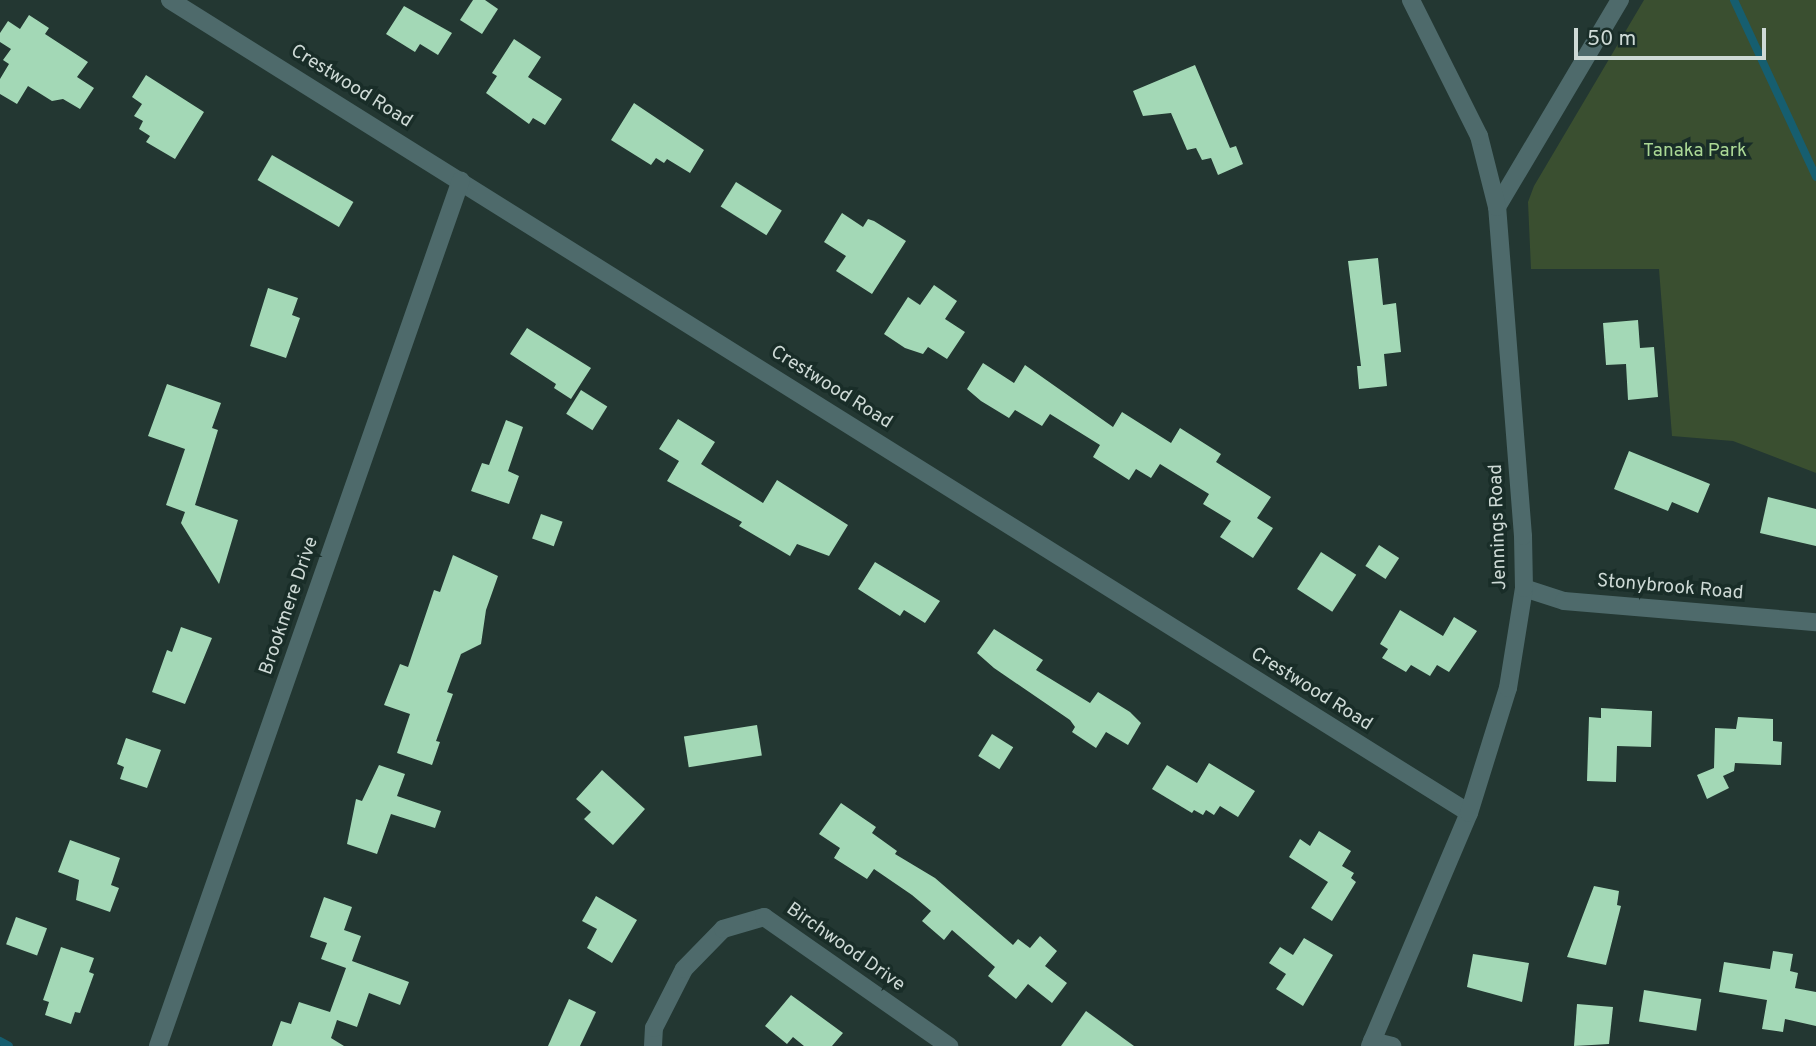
<!DOCTYPE html>
<html>
<head>
<meta charset="utf-8">
<style>
  body { margin:0 }
  #map { position:relative; width:1816px; height:1046px; overflow:hidden; background:#233732; font-family:Overpass,sans-serif }
  div>[style] { position:absolute }
  .green>* { inset:0; background:#3a4f30 }
  .stream>* { height:8px; margin:-4px; padding:0 4px; transform-origin:4px; border-radius:4px; background:#165e6f }
  .building>* { inset:0; background:#a3d8b6; transform-origin:0 0 }
  .minor>* { height:18px; margin:-9px; padding:0 9px; transform-origin:9px; border-radius:9px; background:#4e6a6b }
  span { translate:-50% -50%; white-space:nowrap; text-align:center; line-height:1.15; -webkit-text-stroke:7px #192d28; paint-order:stroke }
  .street-label { font-size:19px; color:#cedad6 }
  .park-label { font-size:19px; color:#aad895 }
  .scale { position:absolute; left:1574px; top:28px; width:192px; height:32px; box-sizing:border-box; border:4px solid #cedad6; border-top:0; padding-left:9px; font-size:21px; line-height:24px; white-space:nowrap; color:#cedad6; -webkit-text-stroke:5px #192d28; paint-order:stroke }
</style>
</head>
<body>
<div id="map">
  <div class="green">
    <div style="clip-path:polygon(1644px 0,1816px 0,1816px 473px,1733px 441px,1672px 436px,1659px 269px,1531px 269px,1528px 202px,1534px 186px)"></div>
  </div>
  <div class="stream">
    <div style="left:1734px;top:0;width:195px;rotate:65.1deg"></div>
    <div style="left:0;top:1041px;width:10px;rotate:29deg"></div>
  </div>
  <div class="building">
    <div style="clip-path:polygon(473px 0,485px 0,498px 9px,482px 34px,460px 20px)"></div>
    <div style="clip-path:polygon(404px 6px,452px 33px,438px 55px,420px 44px,415px 52px,386px 34px)"></div>
    <div style="clip-path:polygon(29px 15px,49px 28px,45px 34px,88px 62px,77px 77px,94px 88px,80px 109px,63px 99px,52px 101px,28px 86px,17px 104px,0 94px,0 79px,9px 64px,3px 60px,11px 49px,0 42px,0 33px,8px 21px,20px 29px)"></div>
    <div style="clip-path:polygon(514px 39px,541px 57px,528px 77px,562px 99px,545px 125px,533px 118px,529px 124px,486px 93px,497px 76px,492px 73px)"></div>
    <div style="clip-path:polygon(1195px 65px,1230px 148px,1236px 146px,1243px 164px,1218px 175px,1211px 158px,1202px 160px,1196px 148px,1187px 150px,1171px 113px,1143px 116px,1133px 91px)"></div>
    <div style="clip-path:polygon(146px 75px,204px 112px,175px 159px,146px 142px,150px 136px,139px 129px,143px 121px,134px 116px,142px 104px,132px 97px)"></div>
    <div style="clip-path:polygon(634px 103px,704px 150px,690px 173px,667px 159px,664px 163px,656px 158px,651px 165px,611px 140px)"></div>
    <div style="left:272px;top:155px;width:94px;height:29px;rotate:30deg"></div>
    <div style="left:736px;top:182px;width:54px;height:29px;rotate:32deg"></div>
    <div style="clip-path:polygon(842px 213px,863px 227px,868px 219px,874px 221px,906px 241px,872px 294px,836px 271px,846px 256px,824px 242px)"></div>
    <div style="clip-path:polygon(1378px 258px,1383px 305px,1396px 303px,1401px 352px,1384px 354px,1387px 386px,1359px 389px,1357px 366px,1361px 366px,1348px 261px)"></div>
    <div style="clip-path:polygon(934px 285px,957px 301px,945px 319px,965px 332px,947px 359px,928px 347px,923px 354px,905px 348px,884px 334px,908px 297px,920px 305px)"></div>
    <div style="clip-path:polygon(268px 288px,298px 298px,292px 315px,300px 318px,286px 358px,250px 346px)"></div>
    <div style="clip-path:polygon(1638px 320px,1640px 348px,1654px 347px,1658px 397px,1628px 400px,1626px 364px,1606px 365px,1603px 323px)"></div>
    <div style="clip-path:polygon(527px 328px,591px 368px,571px 399px,554px 388px,556px 384px,510px 354px)"></div>
    <div style="clip-path:polygon(983px 363px,1014px 383px,1025px 365px,1113px 427px,1122px 412px,1171px 443px,1180px 428px,1221px 454px,1216px 462px,1271px 497px,1257px 518px,1273px 528px,1253px 558px,1220px 537px,1231px 521px,1203px 504px,1209px 494px,1160px 464px,1151px 478px,1136px 469px,1129px 480px,1093px 457px,1100px 445px,1050px 414px,1042px 426px,1015px 410px,1009px 418px,981px 401px,967px 389px)"></div>
    <div style="clip-path:polygon(167px 384px,221px 403px,212px 428px,218px 430px,195px 505px,238px 520px,219px 584px,181px 523px,185px 512px,166px 505px,185px 449px,148px 436px)"></div>
    <div style="left:581px;top:390px;width:31px;height:28px;rotate:32deg"></div>
    <div style="clip-path:polygon(678px 419px,715px 442px,701px 464px,763px 503px,777px 480px,848px 525px,829px 556px,797px 544px,790px 556px,739px 526px,742px 522px,667px 481px,679px 461px,659px 449px)"></div>
    <div style="clip-path:polygon(506px 420px,523px 427px,508px 471px,519px 476px,509px 504px,471px 491px,482px 463px,489px 465px)"></div>
    <div style="clip-path:polygon(1629px 451px,1710px 484px,1698px 513px,1672px 502px,1668px 511px,1614px 489px)"></div>
    <div style="clip-path:polygon(1768px 497px,1816px 509px,1816px 546px,1760px 533px)"></div>
    <div style="left:541px;top:514px;width:23px;height:26px;rotate:20deg"></div>
    <div style="left:1379px;top:545px;width:24px;height:25px;rotate:33deg"></div>
    <div style="left:1321px;top:552px;width:42px;height:44px;rotate:33deg"></div>
    <div style="clip-path:polygon(453px 555px,498px 576px,486px 610px,481px 644px,461px 654px,447px 692px,453px 694px,436px 741px,440px 742px,432px 765px,397px 753px,410px 714px,384px 705px,400px 664px,408px 667px,434px 590px,440px 592px)"></div>
    <div style="clip-path:polygon(875px 562px,940px 601px,925px 623px,904px 610px,900px 616px,858px 589px)"></div>
    <div style="clip-path:polygon(1400px 610px,1443px 636px,1454px 617px,1477px 631px,1449px 672px,1437px 665px,1430px 676px,1411px 665px,1406px 672px,1382px 658px,1388px 649px,1380px 644px)"></div>
    <div style="clip-path:polygon(181px 627px,212px 638px,185px 704px,152px 692px,167px 650px,172px 652px)"></div>
    <div style="clip-path:polygon(994px 629px,1043px 660px,1036px 670px,1090px 703px,1098px 692px,1130px 712px,1141px 723px,1128px 745px,1106px 732px,1096px 748px,1072px 732px,1075px 727px,1070px 720px,994px 668px,977px 653px)"></div>
    <div style="clip-path:polygon(1601px 708px,1652px 711px,1651px 747px,1617px 746px,1616px 782px,1587px 781px,1589px 717px,1601px 718px)"></div>
    <div style="clip-path:polygon(1738px 717px,1773px 719px,1773px 741px,1782px 742px,1781px 765px,1735px 763px,1734px 771px,1723px 776px,1729px 788px,1707px 799px,1697px 775px,1714px 768px,1715px 728px,1736px 729px)"></div>
    <div style="left:757px;top:725px;width:31px;height:74px;rotate:81deg"></div>
    <div style="left:992px;top:734px;width:25px;height:26px;rotate:32deg"></div>
    <div style="clip-path:polygon(126px 738px,161px 750px,147px 788px,120px 779px,124px 767px,117px 764px)"></div>
    <div style="clip-path:polygon(1209px 763px,1255px 791px,1238px 817px,1220px 806px,1214px 815px,1206px 810px,1203px 815px,1194px 810px,1192px 813px,1152px 789px,1167px 765px,1197px 783px)"></div>
    <div style="clip-path:polygon(379px 765px,405px 774px,397px 796px,441px 811px,435px 828px,391px 814px,377px 854px,347px 844px,356px 799px,362px 801px)"></div>
    <div style="clip-path:polygon(602px 770px,645px 809px,613px 845px,584px 819px,591px 812px,576px 799px)"></div>
    <div style="clip-path:polygon(841px 803px,876px 827px,872px 833px,897px 851px,895px 854px,935px 878px,1013px 945px,1018px 939px,1030px 948px,1040px 936px,1057px 951px,1045px 966px,1067px 983px,1052px 1003px,1028px 984px,1016px 999px,988px 976px,995px 967px,952px 930px,944px 940px,922px 921px,931px 911px,912px 895px,874px 869px,867px 879px,834px 858px,840px 848px,819px 834px)"></div>
    <div style="clip-path:polygon(1319px 831px,1351px 851px,1342px 866px,1354px 873px,1351px 878px,1356px 882px,1332px 921px,1311px 908px,1328px 882px,1289px 857px,1300px 839px,1310px 846px)"></div>
    <div style="clip-path:polygon(70px 840px,120px 858px,111px 885px,119px 888px,110px 912px,76px 900px,79px 880px,58px 872px)"></div>
    <div style="clip-path:polygon(1594px 886px,1619px 891px,1617px 905px,1621px 906px,1606px 965px,1567px 957px)"></div>
    <div style="clip-path:polygon(596px 896px,637px 920px,612px 963px,587px 948px,597px 929px,582px 921px)"></div>
    <div style="clip-path:polygon(324px 897px,352px 907px,344px 930px,361px 936px,352px 961px,409px 982px,400px 1005px,369px 993px,357px 1027px,337px 1020px,331px 1038px,344px 1046px,272px 1046px,281px 1021px,291px 1024px,299px 1002px,330px 1012px,346px 968px,321px 959px,327px 943px,310px 937px)"></div>
    <div style="left:16px;top:917px;width:33px;height:29px;rotate:20deg"></div>
    <div style="clip-path:polygon(1304px 938px,1333px 955px,1303px 1006px,1276px 989px,1286px 974px,1269px 963px,1280px 947px,1293px 955px)"></div>
    <div style="clip-path:polygon(61px 947px,94px 958px,89px 972px,94px 974px,80px 1013px,75px 1012px,71px 1024px,45px 1015px,49px 1002px,43px 1000px)"></div>
    <div style="clip-path:polygon(1773px 951px,1793px 954px,1790px 971px,1798px 973px,1795px 988px,1816px 992px,1816px 1026px,1785px 1019px,1783px 1032px,1762px 1029px,1767px 1000px,1719px 992px,1724px 962px,1770px 969px)"></div>
    <div style="clip-path:polygon(1473px 954px,1529px 963px,1522px 1002px,1467px 987px)"></div>
    <div style="left:1644px;top:990px;width:58px;height:32px;rotate:9deg"></div>
    <div style="clip-path:polygon(791px 995px,843px 1033px,832px 1046px,804px 1046px,793px 1037px,787px 1044px,765px 1026px)"></div>
    <div style="clip-path:polygon(569px 999px,596px 1012px,580px 1046px,548px 1046px)"></div>
    <div style="clip-path:polygon(1577px 1004px,1613px 1007px,1609px 1044px,1574px 1046px)"></div>
    <div style="clip-path:polygon(1086px 1011px,1134px 1046px,1061px 1046px)"></div>
  </div>
  <div class="minor">
    <div style="left:170px;top:0;width:1532px;rotate:32.04deg"></div>
    <div style="left:1497px;top:207px;width:241px;rotate:-59.3deg"></div>
    <div style="left:1524px;top:588px;width:42px;rotate:18deg"></div>
    <div style="left:1564px;top:601px;width:253px;rotate:4.8deg"></div>
    <div style="left:1372px;top:1041px;width:21px;rotate:14deg"></div>
    <div style="left:158px;top:1046px;width:917px;rotate:-70.72deg"></div>
    <div style="left:653px;top:1046px;width:18px;rotate:-87deg"></div>
    <div style="left:654px;top:1028px;width:66px;rotate:-63deg"></div>
    <div style="left:684px;top:969px;width:56px;rotate:-45.7deg"></div>
    <div style="left:723px;top:929px;width:43px;rotate:-16.3deg"></div>
    <div style="left:764px;top:917px;width:226px;rotate:34.9deg"></div>
    <div style="left:1370px;top:1046px;width:253px;rotate:-67deg"></div>
    <div style="left:1469px;top:813px;width:131px;rotate:-72.7deg"></div>
    <div style="left:1508px;top:688px;width:101px;rotate:-80.9deg"></div>
    <div style="left:1524px;top:588px;width:52px;rotate:-91.1deg"></div>
    <div style="left:1523px;top:536px;width:330px;rotate:-94.5deg"></div>
    <div style="left:1497px;top:207px;width:73px;rotate:-104.2deg"></div>
    <div style="left:1479px;top:136px;width:152px;rotate:-116.6deg"></div>
  </div>
  <div class="street-label">
    <span style="left:351px;top:87px;rotate:32deg">Crestwood Road</span>
    <span style="left:831px;top:388px;rotate:32deg">Crestwood Road</span>
    <span style="left:1499px;top:527px;rotate:-92deg">Jennings Road</span>
    <span style="left:1670px;top:588px;rotate:5deg">Stonybrook Road</span>
    <span style="left:290px;top:606px;rotate:-71deg">Brookmere Drive</span>
    <span style="left:1311px;top:690px;rotate:32deg">Crestwood Road</span>
    <span style="left:845px;top:948px;rotate:35deg">Birchwood Drive</span>
  </div>
  <div class="park-label">
    <span style="left:1695px;top:152px">Tanaka Park</span>
  </div>
  <div class="scale">50 m</div>
</div>
</body>
</html>
